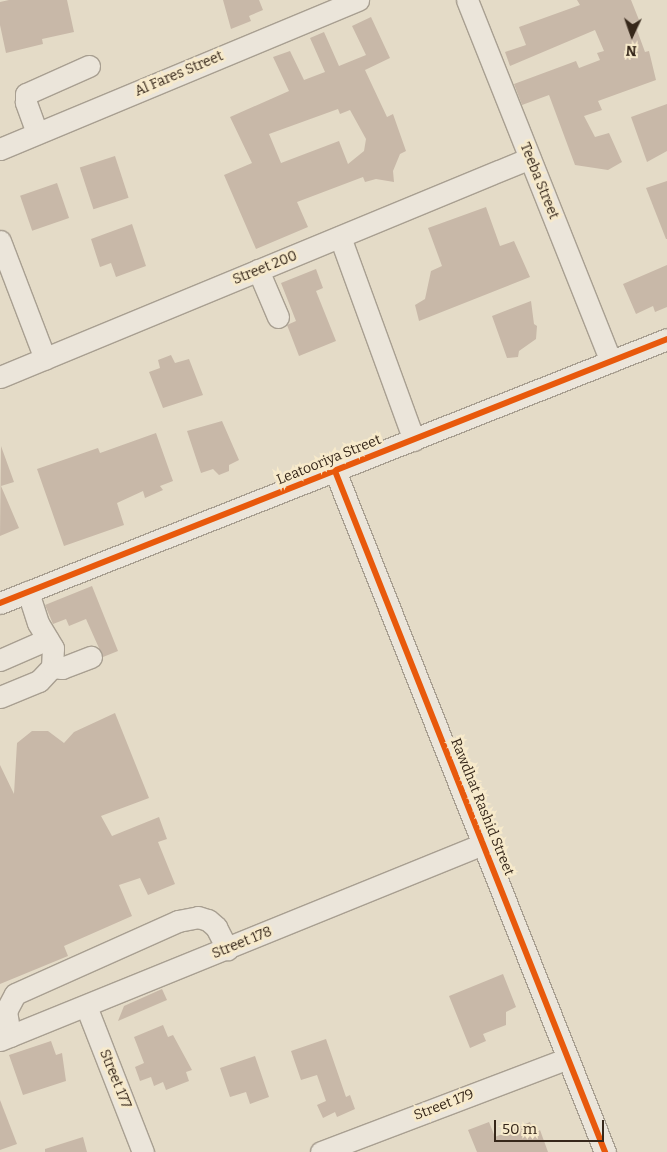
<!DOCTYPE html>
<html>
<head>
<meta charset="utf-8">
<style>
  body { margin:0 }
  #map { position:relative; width:667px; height:1152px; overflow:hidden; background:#e4dbc7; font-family:Bitter,serif }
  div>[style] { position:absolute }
  .building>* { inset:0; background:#c8b8a8; transform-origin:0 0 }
  .roads { filter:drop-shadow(1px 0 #a89f91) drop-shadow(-1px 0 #a89f91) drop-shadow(0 1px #a89f91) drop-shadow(0 -1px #a89f91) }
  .minor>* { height:21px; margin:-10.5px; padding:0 10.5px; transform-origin:10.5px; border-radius:10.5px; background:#ebe5da }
  .cycleway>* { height:6px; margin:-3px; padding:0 3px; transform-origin:3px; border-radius:3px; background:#e8590c }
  span { translate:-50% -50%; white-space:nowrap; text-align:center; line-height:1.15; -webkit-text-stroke:5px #f7eacb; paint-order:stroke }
  .street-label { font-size:14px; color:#36271a }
  .north { position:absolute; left:607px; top:10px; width:50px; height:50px; -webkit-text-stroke:4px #f7eacb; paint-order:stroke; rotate:183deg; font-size:14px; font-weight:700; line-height:20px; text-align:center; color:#36271a }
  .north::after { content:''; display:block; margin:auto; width:18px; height:22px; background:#36271a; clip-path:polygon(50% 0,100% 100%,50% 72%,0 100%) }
  .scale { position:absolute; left:494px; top:1120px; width:110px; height:22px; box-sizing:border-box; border:2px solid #36271a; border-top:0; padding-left:6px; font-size:15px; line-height:18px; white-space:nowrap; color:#36271a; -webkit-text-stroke:4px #f7eacb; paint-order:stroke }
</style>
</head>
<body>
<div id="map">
  <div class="building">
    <div style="clip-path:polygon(9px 0,67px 0,74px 32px,42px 39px,43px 44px,6px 53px,0 25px,0 2px)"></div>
    <div style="clip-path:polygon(223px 0,259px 0,263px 10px,249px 16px,251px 21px,231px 29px)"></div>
    <div style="clip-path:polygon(577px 0,631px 0,639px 20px,634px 22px,645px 52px,649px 51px,656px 80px,598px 101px,602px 110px,584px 116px,595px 137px,609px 133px,622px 162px,608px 170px,575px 165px,549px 95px,522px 105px,514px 84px,576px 61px,579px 68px,600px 60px,597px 53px,604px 51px,595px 30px,510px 66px,505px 52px,526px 45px,519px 27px,580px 5px)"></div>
    <div style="clip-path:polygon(evenodd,371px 17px,390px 58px,365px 70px,387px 117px,393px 114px,406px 151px,400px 154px,393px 171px,394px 182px,376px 179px,365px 182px,363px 177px,297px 202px,308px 227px,256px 249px,224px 175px,252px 163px,230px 117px,289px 91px,273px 57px,290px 51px,304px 80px,325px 72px,310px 38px,324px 32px,339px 66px,366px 55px,352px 26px,371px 17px,338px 109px,340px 114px,350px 110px,366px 139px,364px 151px,348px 164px,339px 141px,281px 163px,269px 134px,338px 109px)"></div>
    <div style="clip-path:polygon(667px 104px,667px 151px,647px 162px,631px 117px)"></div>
    <div style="left:115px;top:156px;width:44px;height:37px;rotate:72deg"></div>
    <div style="clip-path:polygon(667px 181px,667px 239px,666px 239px,646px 188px)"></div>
    <div style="left:57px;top:183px;width:37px;height:39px;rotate:71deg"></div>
    <div style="clip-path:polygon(486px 207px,500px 246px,514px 241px,530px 277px,419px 321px,415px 305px,425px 299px,431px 271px,442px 266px,428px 228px)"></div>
    <div style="clip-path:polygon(132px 224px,146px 266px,116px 277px,111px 263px,100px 267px,91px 239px)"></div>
    <div style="clip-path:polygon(667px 265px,667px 307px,655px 312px,653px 306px,636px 314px,623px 284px)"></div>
    <div style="clip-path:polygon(316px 269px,323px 288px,316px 291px,336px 341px,299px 356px,287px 325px,296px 321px,281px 283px)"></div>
    <div style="clip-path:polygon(531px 301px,534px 324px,537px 326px,536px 339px,519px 351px,518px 357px,507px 358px,492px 316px)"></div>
    <div style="clip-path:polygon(171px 355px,175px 363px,189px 359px,203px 395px,163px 408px,149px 372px,160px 368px,158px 360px)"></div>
    <div style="clip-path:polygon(222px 421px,239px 460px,229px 465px,229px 471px,219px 475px,213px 469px,201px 473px,187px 431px)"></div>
    <div style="clip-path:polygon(156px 433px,173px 481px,160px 486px,163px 490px,145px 498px,143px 491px,117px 503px,124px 525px,64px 546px,37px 469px,98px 448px,100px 453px)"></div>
    <div style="clip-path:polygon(1px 446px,14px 482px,1px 486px,19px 528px,0 536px)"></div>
    <div style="clip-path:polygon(92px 586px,118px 651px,103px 657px,86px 619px,69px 626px,66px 619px,53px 624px,45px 605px)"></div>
    <div style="clip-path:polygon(115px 713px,149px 798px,101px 816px,112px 836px,159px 817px,167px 839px,158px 842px,175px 884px,148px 895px,140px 878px,119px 885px,132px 916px,64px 946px,68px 956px,0 984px,0 765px,14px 794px,17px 743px,32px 731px,48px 731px,64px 743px,74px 732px)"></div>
    <div style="clip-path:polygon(503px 974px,516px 1007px,506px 1012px,506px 1025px,483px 1034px,486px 1041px,470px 1048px,449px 996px)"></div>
    <div style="clip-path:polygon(162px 989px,167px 1000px,118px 1021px,124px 1006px)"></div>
    <div style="clip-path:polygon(163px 1025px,168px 1037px,173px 1035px,192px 1070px,186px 1072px,189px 1081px,166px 1090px,163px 1082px,154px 1086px,151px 1077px,140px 1081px,135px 1067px,144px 1063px,134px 1037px)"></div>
    <div style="clip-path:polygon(326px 1039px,346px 1097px,350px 1095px,355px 1109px,337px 1117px,335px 1112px,323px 1118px,317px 1105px,326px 1101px,317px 1075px,301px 1080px,291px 1051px)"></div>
    <div style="clip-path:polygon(51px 1041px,56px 1055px,62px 1053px,66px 1081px,23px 1095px,9px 1055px)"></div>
    <div style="clip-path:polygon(255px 1056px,269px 1097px,250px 1104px,246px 1092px,230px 1097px,220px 1068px)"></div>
    <div style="clip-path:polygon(0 1100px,17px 1144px,0 1150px)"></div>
    <div style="clip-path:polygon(489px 1122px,495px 1137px,530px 1122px,534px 1133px,540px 1130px,548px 1152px,477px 1152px,468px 1130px)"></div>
    <div style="clip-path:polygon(83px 1137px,87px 1152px,45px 1152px,45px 1149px)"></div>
  </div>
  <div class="roads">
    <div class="minor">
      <div style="left:467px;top:0;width:389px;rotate:68.3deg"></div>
      <div style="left:37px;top:133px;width:33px;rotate:-110deg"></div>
      <div style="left:26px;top:102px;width:8px;rotate:-90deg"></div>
      <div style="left:26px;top:94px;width:69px;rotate:-24deg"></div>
      <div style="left:0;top:149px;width:388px;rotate:-22.6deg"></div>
      <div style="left:340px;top:237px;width:216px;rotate:70deg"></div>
      <div style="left:0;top:241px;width:126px;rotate:69.1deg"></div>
      <div style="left:258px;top:270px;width:51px;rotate:66.9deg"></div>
      <div style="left:0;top:377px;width:573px;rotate:-22.45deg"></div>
      <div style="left:335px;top:471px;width:733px;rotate:68.37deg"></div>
      <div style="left:0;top:603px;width:717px;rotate:-21.59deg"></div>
      <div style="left:0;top:660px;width:52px;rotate:-23.6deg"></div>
      <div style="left:52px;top:667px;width:10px;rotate:6deg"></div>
      <div style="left:62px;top:668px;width:31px;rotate:-21deg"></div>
      <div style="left:0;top:697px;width:42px;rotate:-22.3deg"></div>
      <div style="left:39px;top:681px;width:19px;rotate:-47deg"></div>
      <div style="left:52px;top:667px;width:19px;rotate:-87deg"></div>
      <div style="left:53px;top:648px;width:29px;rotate:-121deg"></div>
      <div style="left:38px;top:623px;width:33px;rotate:-108deg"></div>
      <div style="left:86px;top:1006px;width:157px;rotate:68.7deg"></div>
      <div style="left:10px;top:1036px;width:25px;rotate:-99deg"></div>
      <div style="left:6px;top:1011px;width:19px;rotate:-62deg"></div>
      <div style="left:15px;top:994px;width:179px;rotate:-24.1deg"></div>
      <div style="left:178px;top:921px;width:20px;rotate:-11deg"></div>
      <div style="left:198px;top:917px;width:10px;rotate:17deg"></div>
      <div style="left:208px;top:920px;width:11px;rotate:41deg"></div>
      <div style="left:216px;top:927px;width:25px;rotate:63deg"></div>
      <div style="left:0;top:1040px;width:521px;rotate:-22.09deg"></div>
      <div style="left:321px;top:1152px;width:264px;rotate:-20.8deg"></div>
    </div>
  </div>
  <div class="cycleway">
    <div style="left:335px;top:471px;width:733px;rotate:68.37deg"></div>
    <div style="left:0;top:603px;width:717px;rotate:-21.59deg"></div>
  </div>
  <div class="street-label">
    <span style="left:179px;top:74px;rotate:-23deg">Al Fares Street</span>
    <span style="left:539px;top:181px;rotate:68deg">Teeba Street</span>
    <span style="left:265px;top:268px;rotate:-22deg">Street 200</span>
    <span style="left:329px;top:460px;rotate:-22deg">Leatooriya Street</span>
    <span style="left:482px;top:807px;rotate:68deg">Rawdhat Rashid Street</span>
    <span style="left:242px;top:943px;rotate:-22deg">Street 178</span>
    <span style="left:115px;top:1079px;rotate:68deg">Street 177</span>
    <span style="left:444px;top:1105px;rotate:-21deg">Street 179</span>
  </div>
  <div class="north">N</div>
  <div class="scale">50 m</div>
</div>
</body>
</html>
